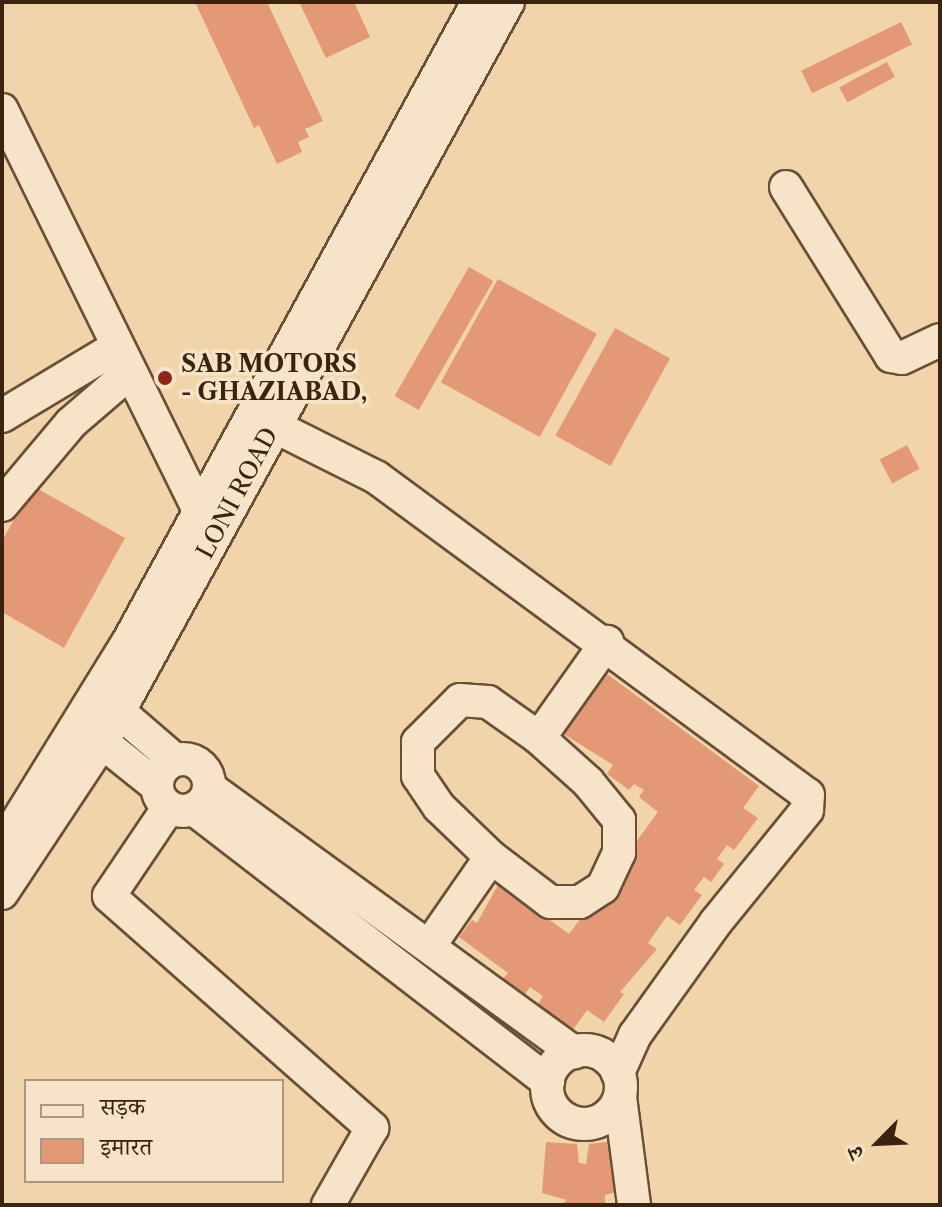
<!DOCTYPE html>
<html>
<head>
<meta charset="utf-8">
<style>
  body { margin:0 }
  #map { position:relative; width:942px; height:1207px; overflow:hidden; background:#f1d4aa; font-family:"Libre Caslon Text","Noto Serif Devanagari",serif }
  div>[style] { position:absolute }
  .building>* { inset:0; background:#e39975; transform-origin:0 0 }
  .roads { filter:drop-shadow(2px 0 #684f36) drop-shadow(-2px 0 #684f36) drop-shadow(0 2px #684f36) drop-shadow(0 -2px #684f36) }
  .minor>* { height:32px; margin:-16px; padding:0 16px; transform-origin:16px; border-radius:16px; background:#f6e3c8 }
  .minor>.ring { margin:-16px; padding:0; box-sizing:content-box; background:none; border:32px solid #f6e3c8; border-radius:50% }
  .dots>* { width:22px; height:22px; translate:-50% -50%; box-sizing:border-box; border:4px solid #f6e3c8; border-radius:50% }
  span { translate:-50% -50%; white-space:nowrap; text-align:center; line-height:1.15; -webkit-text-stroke:7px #f6e3c8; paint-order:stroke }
  .poi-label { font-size:24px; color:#3b2310; font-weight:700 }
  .left { translate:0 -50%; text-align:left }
  .street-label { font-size:24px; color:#3b2310 }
  .frame { position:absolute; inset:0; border:4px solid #3b2310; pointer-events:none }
  .legend { position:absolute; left:24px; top:1079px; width:260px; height:104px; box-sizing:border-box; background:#f6e3c8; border:2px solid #ab967e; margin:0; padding:10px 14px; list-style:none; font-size:24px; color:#3b2310 }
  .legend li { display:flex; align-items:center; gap:16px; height:40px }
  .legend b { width:40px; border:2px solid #ab967e }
  .north { position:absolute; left:838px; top:1103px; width:80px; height:80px; -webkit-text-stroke:6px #f6e3c8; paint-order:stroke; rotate:246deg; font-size:22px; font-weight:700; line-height:32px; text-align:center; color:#3b2310 }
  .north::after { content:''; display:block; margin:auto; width:28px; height:36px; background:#3b2310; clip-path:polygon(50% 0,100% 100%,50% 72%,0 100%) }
</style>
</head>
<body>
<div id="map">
  <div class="building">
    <div style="clip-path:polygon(195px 2px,267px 2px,323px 121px,305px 129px,309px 137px,298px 142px,302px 152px,277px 164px,259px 125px,254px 128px)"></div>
    <div style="clip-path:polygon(299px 2px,354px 2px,370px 37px,326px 58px)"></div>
    <div style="left:901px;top:22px;width:25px;height:111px;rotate:64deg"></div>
    <div style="left:887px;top:62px;width:17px;height:54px;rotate:62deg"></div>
    <div style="left:469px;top:267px;width:28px;height:149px;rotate:30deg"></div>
    <div style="left:498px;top:279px;width:113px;height:118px;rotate:29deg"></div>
    <div style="left:615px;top:328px;width:63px;height:123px;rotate:29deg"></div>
    <div style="left:907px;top:445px;width:27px;height:31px;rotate:62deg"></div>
    <div style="clip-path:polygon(33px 486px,125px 538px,64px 648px,2px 612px,2px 541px)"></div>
    <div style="clip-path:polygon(603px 671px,759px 786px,743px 808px,758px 818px,734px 850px,727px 845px,717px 859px,724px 864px,711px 882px,704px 877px,694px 890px,702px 895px,680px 925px,667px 916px,648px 943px,657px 949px,620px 992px,624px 994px,604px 1022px,587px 1010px,572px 1031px,537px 1006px,543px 996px,530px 987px,524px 996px,502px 980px,508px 973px,459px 937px,472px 920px,477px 923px,499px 883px,569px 934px,584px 914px,590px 918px,605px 897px,613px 903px,624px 887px,616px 882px,620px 864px,658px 812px,639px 797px,644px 790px,634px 784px,629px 790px,607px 774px,613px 765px,559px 731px)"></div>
    <div style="clip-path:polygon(625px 1140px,625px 1190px,605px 1195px,605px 1205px,560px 1205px,567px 1200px,542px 1193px,546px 1142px,577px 1144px,579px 1163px,586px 1164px,589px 1144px)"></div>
  </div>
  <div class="roads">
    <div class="minor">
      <div style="left:2px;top:110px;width:465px;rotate:63.8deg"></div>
      <div style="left:786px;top:187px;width:199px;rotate:58.1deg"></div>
      <div style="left:891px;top:356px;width:11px;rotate:10deg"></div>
      <div style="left:902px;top:358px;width:42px;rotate:-25.3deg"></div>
      <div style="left:2px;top:416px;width:134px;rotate:-31deg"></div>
      <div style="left:272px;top:425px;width:116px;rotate:26.6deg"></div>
      <div style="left:376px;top:477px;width:536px;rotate:36.36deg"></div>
      <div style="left:808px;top:795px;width:15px;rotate:94deg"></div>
      <div style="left:807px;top:810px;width:144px;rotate:129.1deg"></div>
      <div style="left:716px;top:922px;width:139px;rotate:125.6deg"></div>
      <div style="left:635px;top:1035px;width:42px;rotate:114.1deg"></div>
      <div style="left:2px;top:505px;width:107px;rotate:-49.9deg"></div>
      <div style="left:71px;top:423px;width:78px;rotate:-40.8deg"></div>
      <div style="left:118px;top:711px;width:75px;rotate:40.7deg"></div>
      <div style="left:102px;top:742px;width:70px;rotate:38.7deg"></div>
      <div class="ring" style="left:157px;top:759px;width:20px;height:20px"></div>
      <div style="left:210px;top:788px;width:450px;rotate:36deg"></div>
      <div style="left:169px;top:807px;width:107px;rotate:124deg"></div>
      <div style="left:109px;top:896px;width:351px;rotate:41.4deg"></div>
      <div style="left:372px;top:1128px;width:89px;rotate:119.7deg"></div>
      <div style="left:194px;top:809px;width:447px;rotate:37.6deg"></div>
      <div style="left:2px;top:846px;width:238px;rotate:-58.3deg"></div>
      <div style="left:127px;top:644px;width:732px;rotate:-61.33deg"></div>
      <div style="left:491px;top:857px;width:74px;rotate:37.3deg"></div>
      <div style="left:550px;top:902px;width:30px"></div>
      <div style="left:580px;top:902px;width:27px;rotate:-33deg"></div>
      <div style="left:603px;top:887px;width:38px;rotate:-65deg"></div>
      <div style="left:619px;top:853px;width:33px;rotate:-90deg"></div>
      <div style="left:619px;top:820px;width:49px;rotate:-129.2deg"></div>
      <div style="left:588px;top:782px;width:66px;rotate:-138.1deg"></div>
      <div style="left:2px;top:893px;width:181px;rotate:-56.5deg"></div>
      <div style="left:102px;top:742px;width:844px;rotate:-61.25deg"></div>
      <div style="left:430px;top:945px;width:107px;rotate:-55.3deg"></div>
      <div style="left:491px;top:857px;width:72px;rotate:-136.1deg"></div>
      <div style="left:439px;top:807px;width:37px;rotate:-124deg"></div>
      <div style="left:418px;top:776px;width:34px;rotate:-90deg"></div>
      <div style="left:418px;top:742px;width:59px;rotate:-45deg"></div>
      <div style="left:460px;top:700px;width:28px;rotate:4deg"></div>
      <div style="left:488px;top:702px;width:62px;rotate:35.2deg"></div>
      <div style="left:539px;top:738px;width:118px;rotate:-54.7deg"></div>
      <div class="ring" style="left:547px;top:1050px;width:42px;height:42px"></div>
      <div style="left:620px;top:1097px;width:109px;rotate:82.6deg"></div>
    </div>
  </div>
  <div class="dots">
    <div style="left:165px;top:378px;background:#8f2418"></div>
  </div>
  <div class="poi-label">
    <span class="left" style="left:181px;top:378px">SAB MOTORS<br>- GHAZIABAD,</span>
  </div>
  <div class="street-label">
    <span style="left:237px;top:493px;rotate:-62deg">LONI ROAD</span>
  </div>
  <div class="frame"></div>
  <ul class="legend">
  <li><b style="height:10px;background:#f6e3c8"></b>सड़क</li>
  <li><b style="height:22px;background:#e39975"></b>इमारत</li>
  </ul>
  <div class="north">उ</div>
</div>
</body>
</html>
